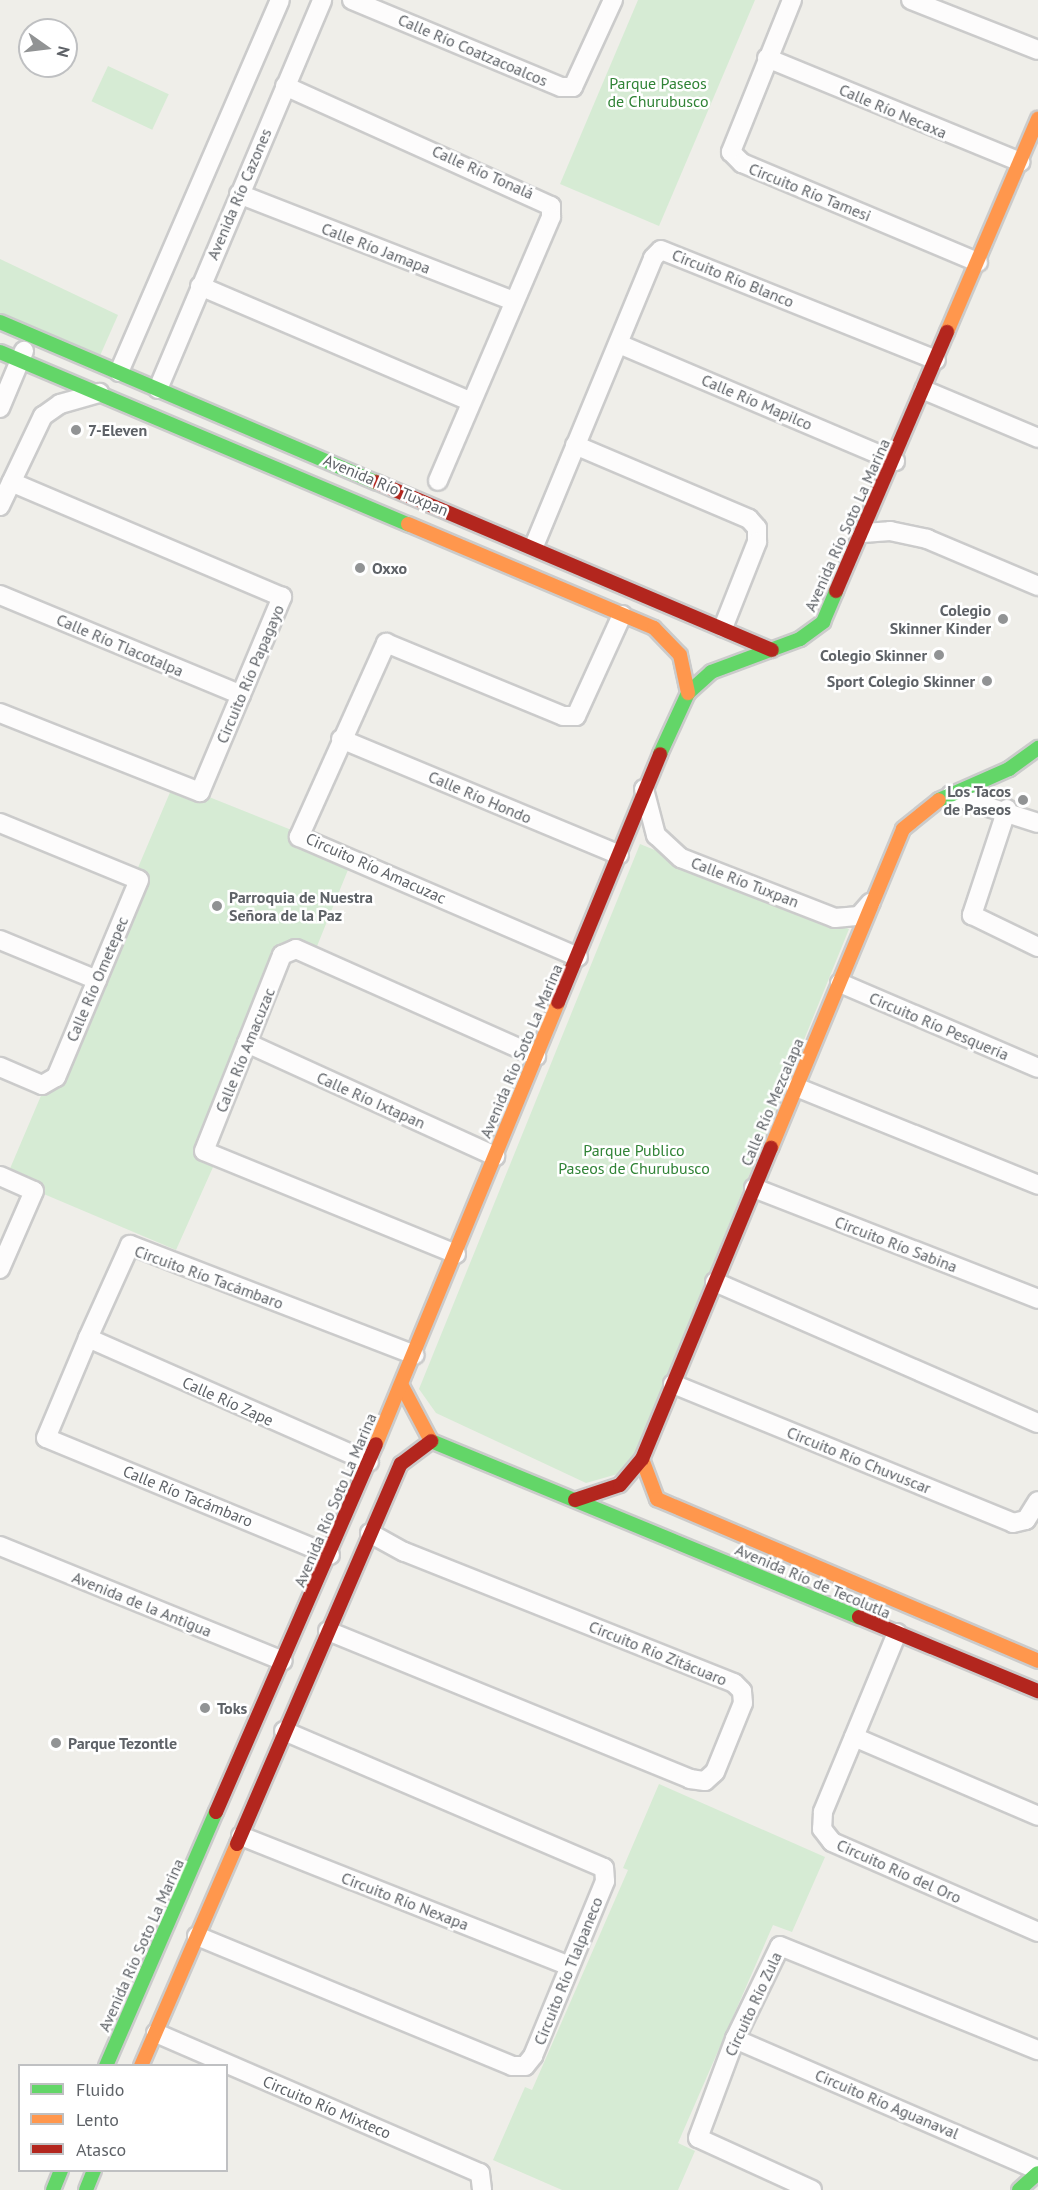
<!DOCTYPE html>
<html>
<head>
<meta charset="utf-8">
<style>
  body { margin:0 }
  #map { position:relative; width:1038px; height:2190px; overflow:hidden; background:#efeee9; font-family:"PT Sans",sans-serif }
  div>[style] { position:absolute }
  .green>* { inset:0; background:#d6ebd4; transform-origin:0 0 }
  .roads { filter:drop-shadow(2px 0 #cbcbcb) drop-shadow(-2px 0 #cbcbcb) drop-shadow(0 2px #cbcbcb) drop-shadow(0 -2px #cbcbcb) }
  .street>* { height:18px; margin:-9px; padding:0 9px; transform-origin:9px; border-radius:9px; background:#fdfcfc }
  .fast>* { height:14px; margin:-7px; padding:0 7px; transform-origin:7px; border-radius:7px; background:#63d668 }
  .slow>* { height:14px; margin:-7px; padding:0 7px; transform-origin:7px; border-radius:7px; background:#ff974d }
  .jam>* { height:14px; margin:-7px; padding:0 7px; transform-origin:7px; border-radius:7px; background:#b3261e }
  .dots>* { width:16px; height:16px; translate:-50% -50%; box-sizing:border-box; border:3px solid #fff; border-radius:50% }
  span { translate:-50% -50%; white-space:nowrap; text-align:center; line-height:1.15; -webkit-text-stroke:5px #fff; paint-order:stroke }
  .street-label { font-size:16px; color:#5e6267 }
  .park-label { font-size:16px; color:#308336 }
  .poi-label { font-size:16px; color:#5e6267; font-weight:700 }
  .left { translate:0 -50%; text-align:left }
  .right { translate:-100% -50%; text-align:right }
  .legend { position:absolute; left:18px; top:2064px; width:210px; height:108px; box-sizing:border-box; background:#fff; border:2px solid #bfc0c2; margin:0; padding:8px 10px; list-style:none; font-size:18px; color:#5e6267 }
  .legend li { display:flex; align-items:center; gap:12px; height:30px }
  .legend b { width:30px; border:2px solid #bfc0c2 }
  .north { position:absolute; left:18px; top:18px; width:60px; height:60px; box-sizing:border-box; background:#fff; border:2px solid #bfc0c2; border-radius:50%; rotate:104deg; font-size:16px; font-weight:700; line-height:24px; text-align:center; color:#5e6267 }
  .north::after { content:''; display:block; margin:auto; width:21px; height:27px; background:#919394; clip-path:polygon(50% 0,100% 100%,50% 72%,0 100%) }
</style>
</head>
<body>
<div id="map">
  <div class="green">
    <div style="clip-path:polygon(638px 0,755px 0,659px 226px,560px 184px)"></div>
    <div style="left:108px;top:66px;width:67px;height:39px;rotate:25deg"></div>
    <div style="clip-path:polygon(0 259px,118px 315px,99px 358px,0 317px)"></div>
    <div style="clip-path:polygon(174px 783px,354px 855px,313px 956px,294px 947px,212px 1143px,222px 1147px,176px 1250px,6px 1178px)"></div>
    <div style="clip-path:polygon(640px 844px,849px 929px,637px 1451px,621px 1473px,586px 1483px,436px 1413px,419px 1389px)"></div>
    <div style="clip-path:polygon(659px 1784px,825px 1857px,792px 1932px,773px 1925px,678px 2143px,695px 2151px,678px 2190px,562px 2190px,493px 2160px,525px 2087px,532px 2090px,628px 1870px,623px 1868px)"></div>
  </div>
  <div class="roads">
    <div class="street">
      <div style="left:352px;top:0;width:226px;rotate:22.6deg"></div>
      <div style="left:561px;top:87px;width:12px"></div>
      <div style="left:573px;top:87px;width:96px;rotate:-65.3deg"></div>
      <div style="left:792px;top:0;width:164px;rotate:111.9deg"></div>
      <div style="left:731px;top:152px;width:16px;rotate:45deg"></div>
      <div style="left:742px;top:163px;width:256px;rotate:22.8deg"></div>
      <div style="left:911px;top:0;width:136px;rotate:21.5deg"></div>
      <div style="left:767px;top:58px;width:274px;rotate:22.3deg"></div>
      <div style="left:285px;top:86px;width:292px;rotate:24.3deg"></div>
      <div style="left:551px;top:206px;width:11px;rotate:90deg"></div>
      <div style="left:551px;top:217px;width:287px;rotate:113.2deg"></div>
      <div style="left:239px;top:194px;width:295px;rotate:21.3deg"></div>
      <div style="left:200px;top:286px;width:293px;rotate:23.1deg"></div>
      <div style="left:619px;top:344px;width:300px;rotate:23deg"></div>
      <div style="left:119px;top:372px;width:405px;rotate:-66.6deg"></div>
      <div style="left:158px;top:389px;width:422px;rotate:-67.1deg"></div>
      <div style="left:924px;top:390px;width:124px;rotate:22.8deg"></div>
      <div style="left:0;top:408px;width:62px;rotate:-67.2deg"></div>
      <div style="left:575px;top:445px;width:189px;rotate:23deg"></div>
      <div style="left:749px;top:519px;width:12px;rotate:48deg"></div>
      <div style="left:757px;top:528px;width:14px;rotate:90deg"></div>
      <div style="left:757px;top:542px;width:92px;rotate:111.6deg"></div>
      <div style="left:0;top:506px;width:100px;rotate:-64.5deg"></div>
      <div style="left:43px;top:416px;width:21px;rotate:-35deg"></div>
      <div style="left:60px;top:404px;width:41px;rotate:-15.8deg"></div>
      <div style="left:863px;top:533px;width:27px;rotate:-4deg"></div>
      <div style="left:890px;top:531px;width:38px;rotate:12deg"></div>
      <div style="left:927px;top:539px;width:121px;rotate:22.9deg"></div>
      <div style="left:534px;top:546px;width:312px;rotate:-67.5deg"></div>
      <div style="left:653px;top:258px;width:11px;rotate:-45deg"></div>
      <div style="left:661px;top:250px;width:296px;rotate:21.8deg"></div>
      <div style="left:0;top:595px;width:261px;rotate:22.5deg"></div>
      <div style="left:0;top:713px;width:215px;rotate:21.6deg"></div>
      <div style="left:200px;top:792px;width:212px;rotate:-67.2deg"></div>
      <div style="left:282px;top:597px;width:294px;rotate:-157deg"></div>
      <div style="left:341px;top:739px;width:301px;rotate:22.6deg"></div>
      <div style="left:644px;top:789px;width:48px;rotate:75.4deg"></div>
      <div style="left:656px;top:835px;width:34px;rotate:43deg"></div>
      <div style="left:681px;top:858px;width:165px;rotate:21.3deg"></div>
      <div style="left:835px;top:918px;width:24px;rotate:-5deg"></div>
      <div style="left:859px;top:916px;width:18px;rotate:-49deg"></div>
      <div style="left:951px;top:795px;width:91px;rotate:17.8deg"></div>
      <div style="left:1007px;top:809px;width:112px;rotate:108.3deg"></div>
      <div style="left:972px;top:915px;width:73px;rotate:25.9deg"></div>
      <div style="left:0;top:823px;width:150px;rotate:22.3deg"></div>
      <div style="left:139px;top:880px;width:214px;rotate:112.8deg"></div>
      <div style="left:56px;top:1077px;width:16px;rotate:150deg"></div>
      <div style="left:42px;top:1085px;width:46px;rotate:-156.8deg"></div>
      <div style="left:0;top:940px;width:105px;rotate:22.4deg"></div>
      <div style="left:578px;top:957px;width:304px;rotate:-156.7deg"></div>
      <div style="left:299px;top:837px;width:213px;rotate:-65.8deg"></div>
      <div style="left:386px;top:643px;width:191px;rotate:22.4deg"></div>
      <div style="left:563px;top:716px;width:13px"></div>
      <div style="left:576px;top:716px;width:111px;rotate:-65.5deg"></div>
      <div style="left:840px;top:983px;width:215px;rotate:23.2deg"></div>
      <div style="left:247px;top:1043px;width:273px;rotate:24.5deg"></div>
      <div style="left:796px;top:1087px;width:261px;rotate:22deg"></div>
      <div style="left:0;top:1176px;width:37px;rotate:24deg"></div>
      <div style="left:34px;top:1191px;width:85px;rotate:113.6deg"></div>
      <div style="left:754px;top:1188px;width:305px;rotate:21.3deg"></div>
      <div style="left:456px;top:1254px;width:272px;rotate:-157.8deg"></div>
      <div style="left:204px;top:1151px;width:116px;rotate:-68.3deg"></div>
      <div style="left:247px;top:1043px;width:95px;rotate:-68.3deg"></div>
      <div style="left:282px;top:955px;width:15px;rotate:-23deg"></div>
      <div style="left:296px;top:949px;width:263px;rotate:24deg"></div>
      <div style="left:715px;top:1282px;width:352px;rotate:23.6deg"></div>
      <div style="left:88px;top:1338px;width:307px;rotate:23.8deg"></div>
      <div style="left:673px;top:1384px;width:367px;rotate:22.2deg"></div>
      <div style="left:1013px;top:1523px;width:13px;rotate:-13deg"></div>
      <div style="left:1026px;top:1520px;width:22px;rotate:-58deg"></div>
      <div style="left:0;top:1546px;width:305px;rotate:22.1deg"></div>
      <div style="left:330px;top:1555px;width:307px;rotate:-157.6deg"></div>
      <div style="left:46px;top:1438px;width:108px;rotate:-67.2deg"></div>
      <div style="left:88px;top:1338px;width:102px;rotate:-65.7deg"></div>
      <div style="left:130px;top:1245px;width:305px;rotate:21.1deg"></div>
      <div style="left:328px;top:1631px;width:391px;rotate:22.2deg"></div>
      <div style="left:690px;top:1779px;width:15px;rotate:8deg"></div>
      <div style="left:705px;top:1781px;width:13px;rotate:-42deg"></div>
      <div style="left:715px;top:1772px;width:74px;rotate:-67.9deg"></div>
      <div style="left:743px;top:1703px;width:12px;rotate:-95deg"></div>
      <div style="left:742px;top:1691px;width:11px;rotate:-135deg"></div>
      <div style="left:734px;top:1683px;width:355px;rotate:-158.3deg"></div>
      <div style="left:404px;top:1552px;width:39px;rotate:-151deg"></div>
      <div style="left:897px;top:1633px;width:194px;rotate:112.5deg"></div>
      <div style="left:823px;top:1812px;width:17px;rotate:93deg"></div>
      <div style="left:822px;top:1829px;width:16px;rotate:52deg"></div>
      <div style="left:832px;top:1842px;width:225px;rotate:23.6deg"></div>
      <div style="left:854px;top:1737px;width:200px;rotate:23.2deg"></div>
      <div style="left:241px;top:1836px;width:353px;rotate:21.6deg"></div>
      <div style="left:197px;top:1936px;width:341px;rotate:22.4deg"></div>
      <div style="left:512px;top:2066px;width:13px"></div>
      <div style="left:525px;top:2066px;width:13px;rotate:-51deg"></div>
      <div style="left:533px;top:2056px;width:189px;rotate:-67.6deg"></div>
      <div style="left:605px;top:1881px;width:13px;rotate:-94deg"></div>
      <div style="left:604px;top:1868px;width:348px;rotate:-156.8deg"></div>
      <div style="left:156px;top:2033px;width:353px;rotate:23.4deg"></div>
      <div style="left:480px;top:2173px;width:17px;rotate:83deg"></div>
      <div style="left:735px;top:2039px;width:330px;rotate:23.4deg"></div>
      <div style="left:812px;top:2190px;width:125px;rotate:-155.5deg"></div>
      <div style="left:698px;top:2138px;width:106px;rotate:-69.5deg"></div>
      <div style="left:735px;top:2039px;width:103px;rotate:-64.2deg"></div>
      <div style="left:780px;top:1946px;width:278px;rotate:22deg"></div>
    </div>
    <div class="fast">
      <div style="left:0;top:322px;width:409px;rotate:23.1deg"></div>
      <div style="left:0;top:352px;width:443px;rotate:22.9deg"></div>
      <div style="left:660px;top:754px;width:67px;rotate:-65.3deg"></div>
      <div style="left:688px;top:693px;width:31px;rotate:-42deg"></div>
      <div style="left:711px;top:672px;width:95px;rotate:-20.3deg"></div>
      <div style="left:800px;top:639px;width:29px;rotate:-36deg"></div>
      <div style="left:823px;top:622px;width:34px;rotate:-67deg"></div>
      <div style="left:939px;top:800px;width:77px;rotate:-23.9deg"></div>
      <div style="left:1009px;top:769px;width:36px;rotate:-36deg"></div>
      <div style="left:431px;top:1441px;width:463px;rotate:22.4deg"></div>
      <div style="left:106px;top:2066px;width:277px;rotate:-66.6deg"></div>
      <div style="left:53px;top:2190px;width:22px;rotate:-68deg"></div>
      <div style="left:86px;top:2190px;width:22px;rotate:-68deg"></div>
      <div style="left:1019px;top:2190px;width:25px;rotate:-42deg"></div>
    </div>
    <div class="slow">
      <div style="left:947px;top:332px;width:232px;rotate:-66.9deg"></div>
      <div style="left:408px;top:524px;width:267px;rotate:22.9deg"></div>
      <div style="left:654px;top:628px;width:37px;rotate:46deg"></div>
      <div style="left:680px;top:655px;width:39px;rotate:78deg"></div>
      <div style="left:771px;top:1148px;width:345px;rotate:-67.5deg"></div>
      <div style="left:903px;top:829px;width:46px;rotate:-38.9deg"></div>
      <div style="left:402px;top:1386px;width:62px;rotate:62.2deg"></div>
      <div style="left:376px;top:1444px;width:478px;rotate:-67.6deg"></div>
      <div style="left:642px;top:1459px;width:43px;rotate:69.4deg"></div>
      <div style="left:657px;top:1499px;width:414px;rotate:23deg"></div>
      <div style="left:141px;top:2066px;width:242px;rotate:-66.6deg"></div>
    </div>
    <div class="jam">
      <div style="left:376px;top:482px;width:430px;rotate:23deg"></div>
      <div style="left:836px;top:591px;width:282px;rotate:-66.8deg"></div>
      <div style="left:558px;top:1002px;width:268px;rotate:-67.6deg"></div>
      <div style="left:575px;top:1500px;width:47px;rotate:-18.4deg"></div>
      <div style="left:620px;top:1485px;width:34px;rotate:-50deg"></div>
      <div style="left:642px;top:1459px;width:337px;rotate:-67.5deg"></div>
      <div style="left:859px;top:1617px;width:194px;rotate:22.5deg"></div>
      <div style="left:216px;top:1812px;width:401px;rotate:-66.5deg"></div>
      <div style="left:237px;top:1844px;width:414px;rotate:-66.7deg"></div>
      <div style="left:401px;top:1464px;width:38px;rotate:-37deg"></div>
    </div>
  </div>
  <div class="dots">
    <div style="left:76px;top:430px;background:#919394"></div>
    <div style="left:360px;top:568px;background:#919394"></div>
    <div style="left:1003px;top:619px;background:#919394"></div>
    <div style="left:939px;top:655px;background:#919394"></div>
    <div style="left:987px;top:681px;background:#919394"></div>
    <div style="left:1023px;top:800px;background:#919394"></div>
    <div style="left:217px;top:906px;background:#919394"></div>
    <div style="left:205px;top:1708px;background:#919394"></div>
    <div style="left:56px;top:1743px;background:#919394"></div>
  </div>
  <div class="street-label">
    <span style="left:473px;top:50px;rotate:23deg">Calle Río Coatzacoalcos</span>
    <span style="left:893px;top:111px;rotate:23deg">Calle Río Necaxa</span>
    <span style="left:483px;top:172px;rotate:24deg">Calle Río Tonalá</span>
    <span style="left:810px;top:192px;rotate:22deg">Circuito Río Tamesi</span>
    <span style="left:239px;top:194px;rotate:-67deg">Avenida Río Cazones</span>
    <span style="left:376px;top:248px;rotate:21deg">Calle Río Jamapa</span>
    <span style="left:733px;top:278px;rotate:22deg">Circuito Río Blanco</span>
    <span style="left:757px;top:402px;rotate:23deg">Calle Río Mapilco</span>
    <span style="left:386px;top:485px;rotate:23deg">Avenida Río Tuxpan</span>
    <span style="left:847px;top:525px;rotate:-66deg">Avenida Río Soto La Marina</span>
    <span style="left:120px;top:645px;rotate:23deg">Calle Río Tlacotalpa</span>
    <span style="left:250px;top:674px;rotate:-67deg">Circuito Río Papagayo</span>
    <span style="left:480px;top:797px;rotate:23deg">Calle Río Hondo</span>
    <span style="left:376px;top:868px;rotate:24deg">Circuito Río Amacuzac</span>
    <span style="left:745px;top:882px;rotate:21deg">Calle Río Tuxpan</span>
    <span style="left:97px;top:979px;rotate:-67deg">Calle Río Ometepec</span>
    <span style="left:939px;top:1026px;rotate:23deg">Circuito Río Pesquería</span>
    <span style="left:245px;top:1050px;rotate:-68deg">Calle Río Amacuzac</span>
    <span style="left:521px;top:1051px;rotate:-67deg">Avenida Río Soto La Marina</span>
    <span style="left:371px;top:1100px;rotate:24deg">Calle Río Ixtapan</span>
    <span style="left:772px;top:1102px;rotate:-67deg">Calle Río Mezcalapa</span>
    <span style="left:896px;top:1244px;rotate:21deg">Circuito Río Sabina</span>
    <span style="left:209px;top:1277px;rotate:20deg">Circuito Río Tacámbaro</span>
    <span style="left:228px;top:1401px;rotate:24deg">Calle Río Zape</span>
    <span style="left:859px;top:1460px;rotate:22deg">Circuito Río Chuvuscar</span>
    <span style="left:188px;top:1496px;rotate:22deg">Calle Río Tacámbaro</span>
    <span style="left:335px;top:1500px;rotate:-67deg">Avenida Río Soto La Marina</span>
    <span style="left:813px;top:1581px;rotate:23deg">Avenida Río de Tecolutla</span>
    <span style="left:142px;top:1604px;rotate:22deg">Avenida de la Antigua</span>
    <span style="left:658px;top:1653px;rotate:22deg">Circuito Río Zitácuaro</span>
    <span style="left:899px;top:1871px;rotate:24deg">Circuito Río del Oro</span>
    <span style="left:405px;top:1901px;rotate:21deg">Circuito Río Nexapa</span>
    <span style="left:141px;top:1945px;rotate:-66deg">Avenida Río Soto La Marina</span>
    <span style="left:568px;top:1971px;rotate:-68deg">Circuito Río Tlalpaneco</span>
    <span style="left:753px;top:2004px;rotate:-65deg">Circuito Río Zula</span>
    <span style="left:887px;top:2104px;rotate:23deg">Circuito Río Aguanaval</span>
    <span style="left:327px;top:2107px;rotate:23deg">Circuito Río Mixteco</span>
  </div>
  <div class="park-label">
    <span style="left:658px;top:92px">Parque Paseos<br>de Churubusco</span>
    <span style="left:634px;top:1159px">Parque Publico<br>Paseos de Churubusco</span>
  </div>
  <div class="poi-label">
    <span class="left" style="left:88px;top:430px">7-Eleven</span>
    <span class="left" style="left:372px;top:568px">Oxxo</span>
    <span class="right" style="left:991px;top:619px">Colegio<br>Skinner Kinder</span>
    <span class="right" style="left:927px;top:655px">Colegio Skinner</span>
    <span class="right" style="left:975px;top:681px">Sport Colegio Skinner</span>
    <span class="right" style="left:1011px;top:800px">Los Tacos<br>de Paseos</span>
    <span class="left" style="left:229px;top:906px">Parroquia de Nuestra<br>Señora de la Paz</span>
    <span class="left" style="left:217px;top:1708px">Toks</span>
    <span class="left" style="left:68px;top:1743px">Parque Tezontle</span>
  </div>
  <ul class="legend">
  <li><b style="height:8px;background:#63d668"></b>Fluido</li>
  <li><b style="height:8px;background:#ff974d"></b>Lento</li>
  <li><b style="height:8px;background:#b3261e"></b>Atasco</li>
  </ul>
  <div class="north">N</div>
</div>
</body>
</html>
